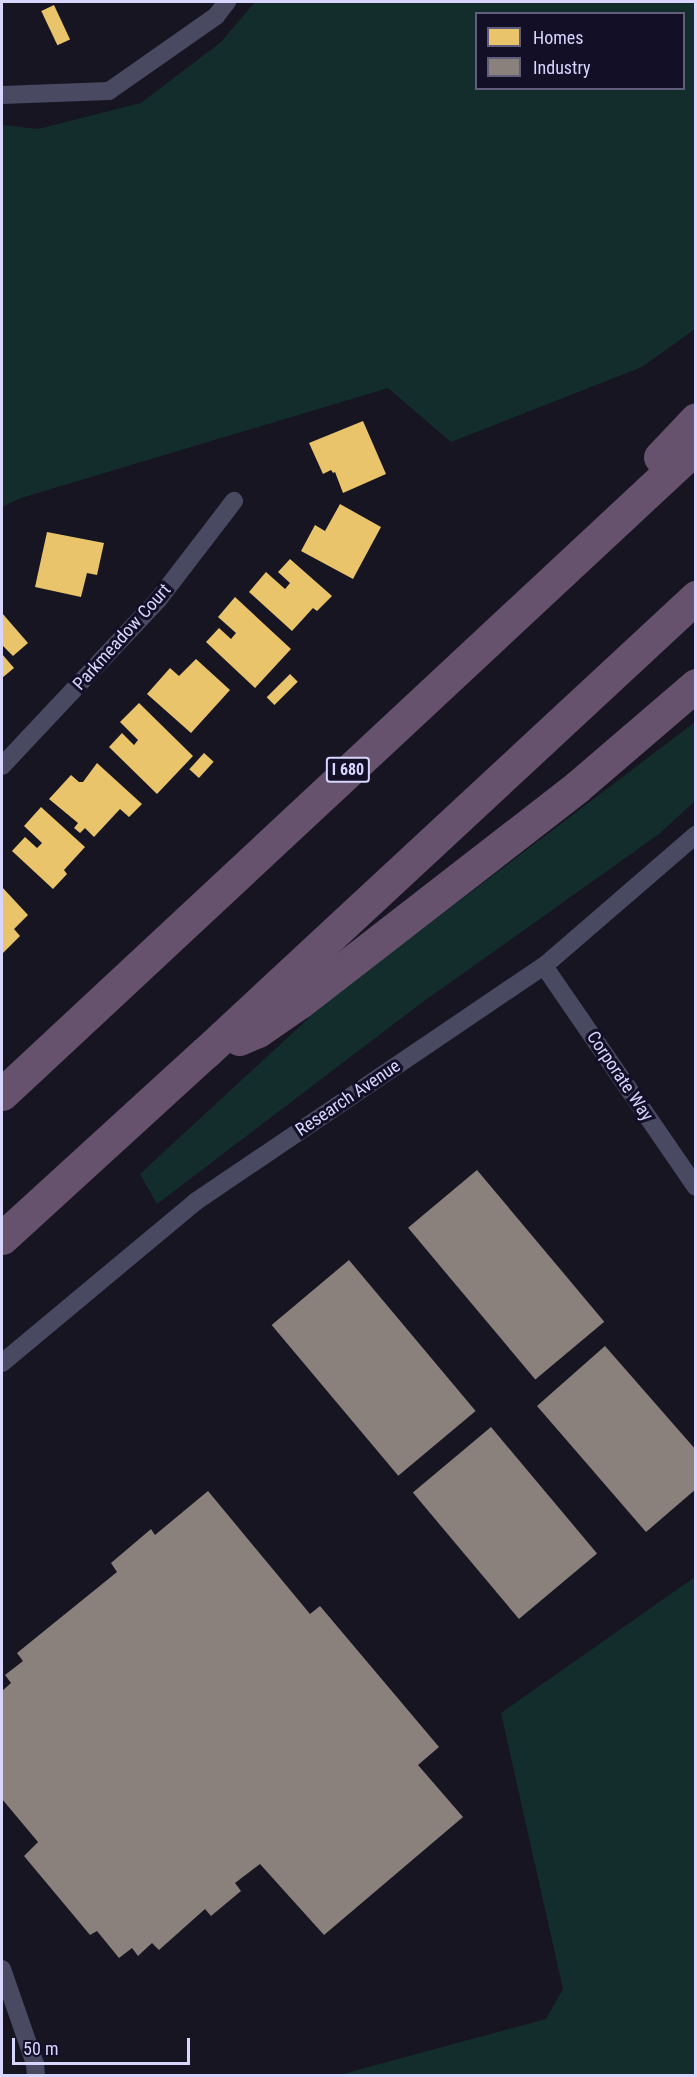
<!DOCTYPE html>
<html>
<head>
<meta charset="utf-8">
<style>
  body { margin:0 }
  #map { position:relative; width:697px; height:2077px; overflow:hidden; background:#161521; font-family:"Roboto Condensed",sans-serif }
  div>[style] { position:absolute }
  .green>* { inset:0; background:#132d2d }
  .homes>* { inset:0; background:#e9c46a; transform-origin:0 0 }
  .industry>* { inset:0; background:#8a817c; transform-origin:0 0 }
  .street>* { height:18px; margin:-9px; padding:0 9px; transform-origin:9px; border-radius:9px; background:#494962 }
  .highway>* { height:33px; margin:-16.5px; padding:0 16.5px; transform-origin:16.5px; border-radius:16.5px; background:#67526d }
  span { translate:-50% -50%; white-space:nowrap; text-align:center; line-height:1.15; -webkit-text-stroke:6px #120f27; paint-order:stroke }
  .shield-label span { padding:2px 4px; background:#120f27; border:2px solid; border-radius:4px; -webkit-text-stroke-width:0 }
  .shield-label { font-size:16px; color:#d8d5ff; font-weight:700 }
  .street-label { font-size:18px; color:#d8d5ff }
  .frame { position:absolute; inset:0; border:3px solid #d8d5ff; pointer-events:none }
  .legend { position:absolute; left:475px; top:12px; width:210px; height:78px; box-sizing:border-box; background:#120f27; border:2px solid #615e7d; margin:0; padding:8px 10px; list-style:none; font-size:18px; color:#d8d5ff }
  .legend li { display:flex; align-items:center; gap:12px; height:30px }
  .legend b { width:30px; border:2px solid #615e7d }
  .scale { position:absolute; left:12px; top:2038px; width:178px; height:27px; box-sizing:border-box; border:3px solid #d8d5ff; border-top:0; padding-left:8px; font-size:18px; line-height:21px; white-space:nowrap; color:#d8d5ff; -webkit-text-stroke:4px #120f27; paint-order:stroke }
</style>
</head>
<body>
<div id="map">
  <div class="green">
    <div style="clip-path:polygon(evenodd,255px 2px,695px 2px,695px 329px,642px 367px,451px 442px,388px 388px,21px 498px,2px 507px,2px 125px,38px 129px,141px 103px,221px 42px,255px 2px,476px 14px,684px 14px,684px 88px,476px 88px,476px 14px)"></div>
    <div style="clip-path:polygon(695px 722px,695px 801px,659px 834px,420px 1004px,157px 1204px,140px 1174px,325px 1003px)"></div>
    <div style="clip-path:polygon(695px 1577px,695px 2075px,339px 2075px,546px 2019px,563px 1989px,501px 1713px)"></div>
  </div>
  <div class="homes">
    <div style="left:54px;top:5px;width:38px;height:14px;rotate:65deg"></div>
    <div style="clip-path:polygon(363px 421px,386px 474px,343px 493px,335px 472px,333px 473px,331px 470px,323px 474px,309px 443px)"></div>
    <div style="clip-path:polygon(340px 504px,381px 527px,353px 579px,301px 551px,315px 525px,325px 531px)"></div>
    <div style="clip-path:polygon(47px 532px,104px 543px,97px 575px,87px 573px,81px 597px,35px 587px)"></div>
    <div style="clip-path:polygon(290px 559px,332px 596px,317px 611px,313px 608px,292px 631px,249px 592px,266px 572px,285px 589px,290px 583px,278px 572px)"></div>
    <div style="clip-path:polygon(235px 597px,291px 649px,255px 688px,206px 642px,219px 628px,231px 639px,236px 633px,218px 617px)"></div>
    <div style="clip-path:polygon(2px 613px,28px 643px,13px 656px,2px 645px)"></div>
    <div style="clip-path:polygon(2px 654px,14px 668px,2px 678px)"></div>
    <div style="clip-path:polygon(196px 659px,230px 690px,191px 733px,147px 694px,170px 668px,179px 676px)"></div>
    <div style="left:290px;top:674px;width:11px;height:33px;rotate:45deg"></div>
    <div style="clip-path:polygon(139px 703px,193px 756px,157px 794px,109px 747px,122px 733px,134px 745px,138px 740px,120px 722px)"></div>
    <div style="left:204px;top:753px;width:13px;height:22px;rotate:42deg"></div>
    <div style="clip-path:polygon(97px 763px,142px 804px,129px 817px,120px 809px,94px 837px,85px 828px,80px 833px,74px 828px,78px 823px,49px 799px,71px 775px,79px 782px,83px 782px)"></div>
    <div style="clip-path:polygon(41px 807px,85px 847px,64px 870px,67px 874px,53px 889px,12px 851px,25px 837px,37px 848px,42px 843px,24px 826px)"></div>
    <div style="clip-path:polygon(2px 887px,28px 915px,14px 929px,20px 936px,2px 954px)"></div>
  </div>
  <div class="industry">
    <div style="left:477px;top:1170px;width:198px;height:90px;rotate:50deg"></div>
    <div style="left:349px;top:1260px;width:197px;height:101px;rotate:50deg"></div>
    <div style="clip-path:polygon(605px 1346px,696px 1450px,696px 1489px,646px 1532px,537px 1406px)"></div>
    <div style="left:491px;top:1427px;width:165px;height:102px;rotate:50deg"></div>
    <div style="clip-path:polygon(208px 1491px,310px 1614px,320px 1606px,439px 1747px,418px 1765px,463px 1817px,324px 1935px,260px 1864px,235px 1883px,241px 1891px,211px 1916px,205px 1909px,159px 1950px,152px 1943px,138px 1956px,132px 1948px,119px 1958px,97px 1931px,90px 1935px,24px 1856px,38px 1842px,2px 1799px,2px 1691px,11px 1683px,5px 1675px,23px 1661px,17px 1653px,117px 1572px,111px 1563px,151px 1529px,155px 1535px)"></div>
  </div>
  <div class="street">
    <div style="left:2px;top:95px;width:107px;rotate:-2.1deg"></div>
    <div style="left:109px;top:91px;width:131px;rotate:-35deg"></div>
    <div style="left:216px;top:16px;width:18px;rotate:-52deg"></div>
    <div style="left:2px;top:766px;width:228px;rotate:-46.8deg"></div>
    <div style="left:158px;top:600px;width:125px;rotate:-52.5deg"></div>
    <div style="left:544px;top:966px;width:268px;rotate:55.5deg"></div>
    <div style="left:2px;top:1363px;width:251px;rotate:-39.8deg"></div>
    <div style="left:195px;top:1202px;width:421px;rotate:-34.1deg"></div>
    <div style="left:544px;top:966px;width:201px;rotate:-40.8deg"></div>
    <div style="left:2px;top:1969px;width:101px;rotate:70.8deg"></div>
    <div style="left:35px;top:2064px;width:12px;rotate:85deg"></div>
  </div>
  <div class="highway">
    <div style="left:660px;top:457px;width:52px;rotate:-46.5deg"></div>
    <div style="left:239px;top:1039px;width:21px;rotate:-23deg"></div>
    <div style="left:258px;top:1031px;width:51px;rotate:-34.6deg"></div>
    <div style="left:300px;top:1002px;width:351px;rotate:-37.8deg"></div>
    <div style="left:577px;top:787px;width:157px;rotate:-40.6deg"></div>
    <div style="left:2px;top:1094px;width:949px;rotate:-42.99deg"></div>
    <div style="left:2px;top:1238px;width:276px;rotate:-42.4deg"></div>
    <div style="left:206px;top:1052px;width:669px;rotate:-42.88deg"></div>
  </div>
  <div class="shield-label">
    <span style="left:348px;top:770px">I 680</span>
  </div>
  <div class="street-label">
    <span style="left:122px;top:637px;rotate:-48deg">Parkmeadow Court</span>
    <span style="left:620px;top:1076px;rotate:56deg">Corporate Way</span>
    <span style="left:348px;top:1098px;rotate:-34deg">Research Avenue</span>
  </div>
  <div class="frame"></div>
  <ul class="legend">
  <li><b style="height:16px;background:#e9c46a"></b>Homes</li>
  <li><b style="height:16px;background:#8a817c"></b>Industry</li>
  </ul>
  <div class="scale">50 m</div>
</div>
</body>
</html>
